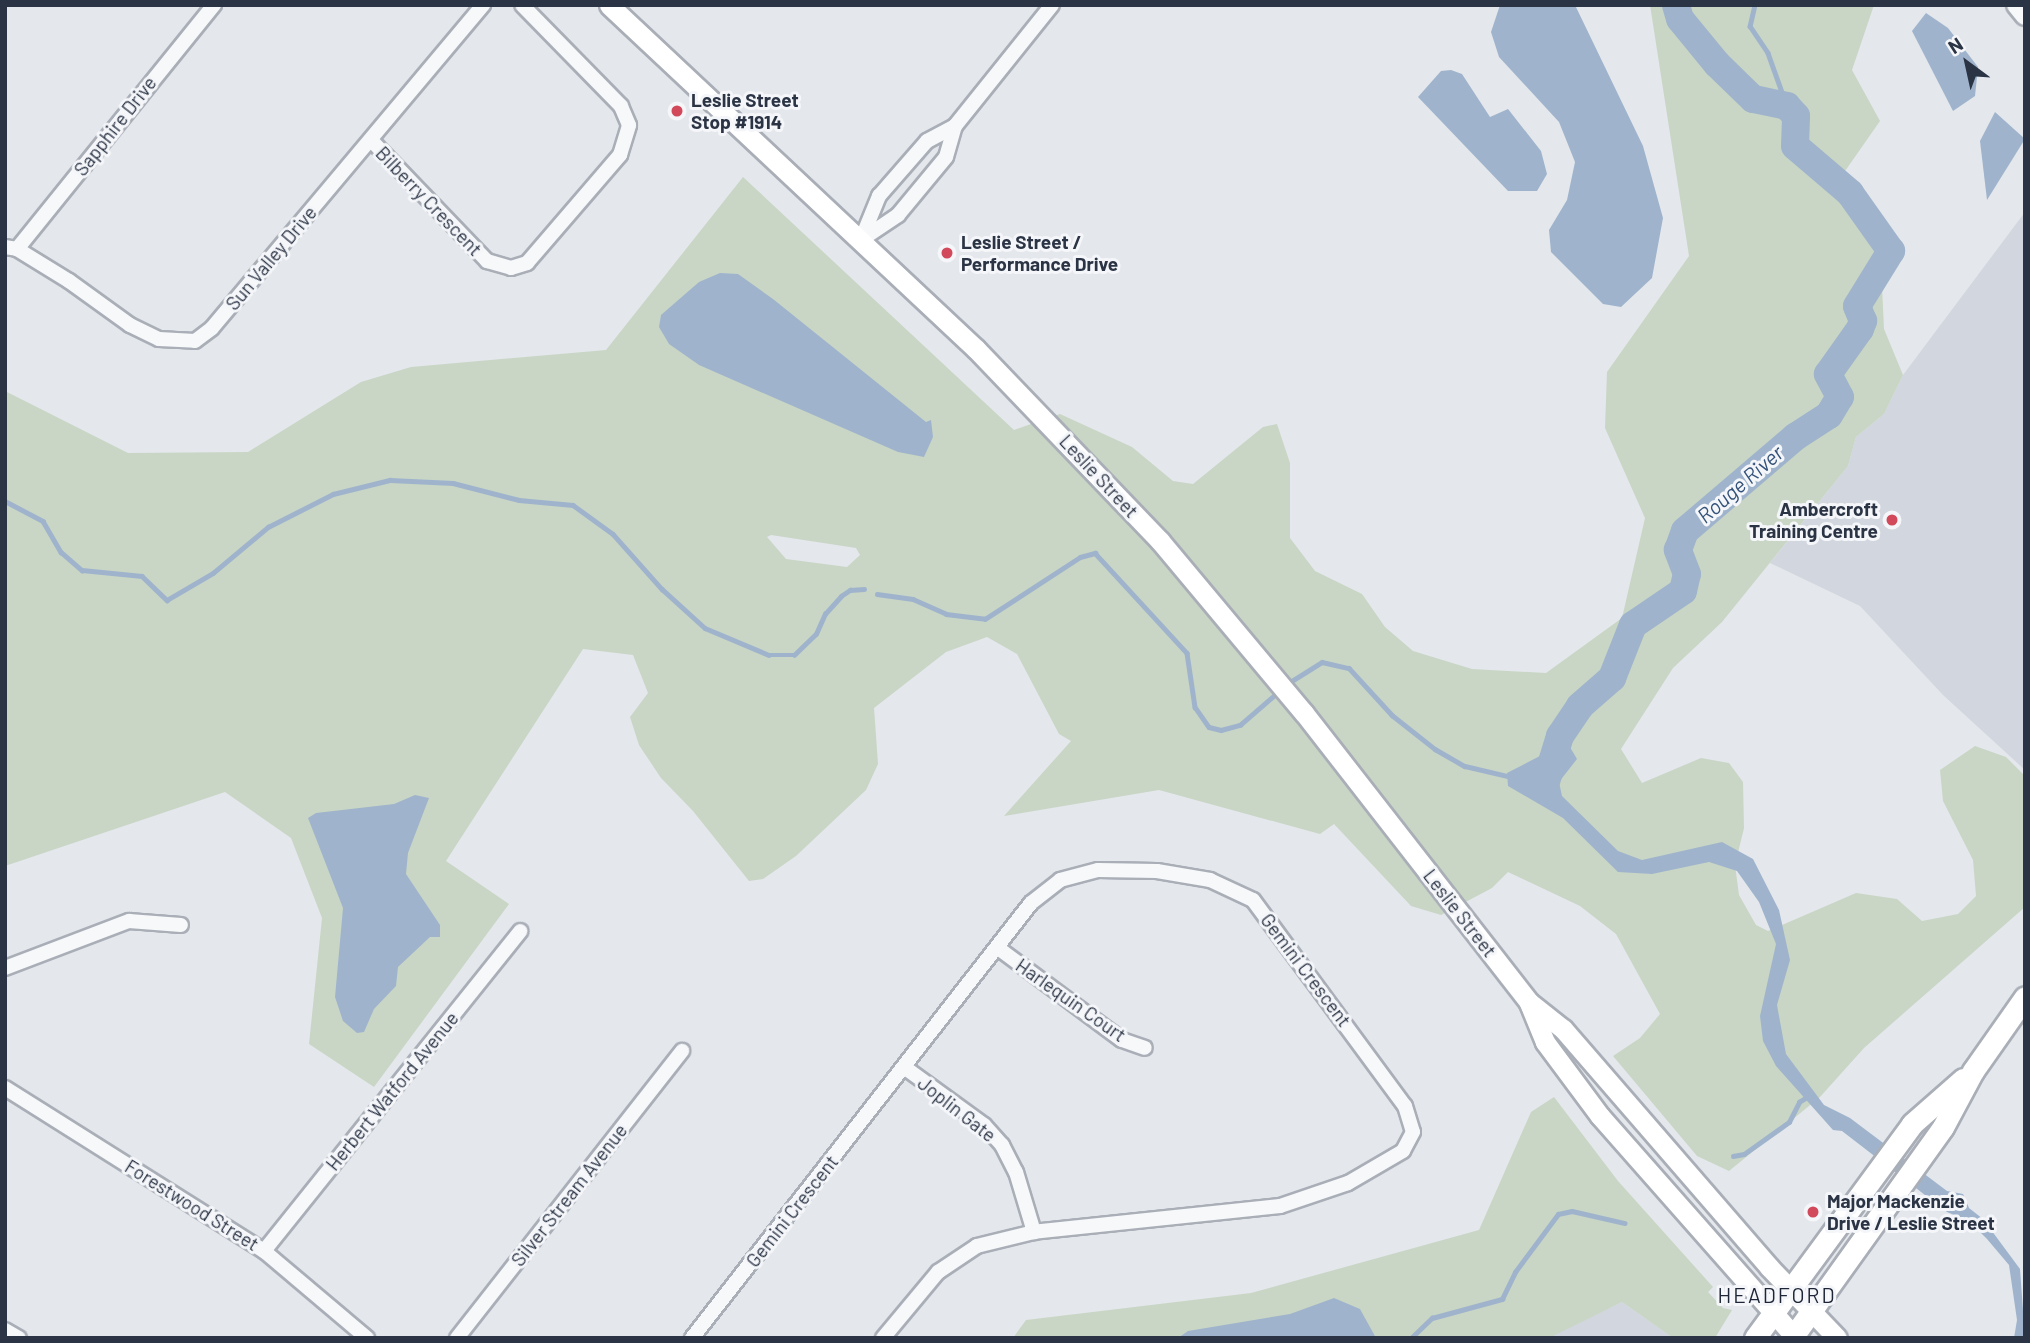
<!DOCTYPE html>
<style>
body{margin:0}
#map{position:relative;width:2030px;height:1343px;overflow:hidden;background:#e4e7ec;font-family:Barlow,sans-serif}
div>[style]{position:absolute}
[style*='--x']{left:calc(var(--x)*1px);top:calc(var(--y)*1px);width:calc(var(--w)*1px);rotate:calc(var(--a)*1deg)}
.built>*{inset:0;background:#d2d6de}
.green>*{inset:0;background:#c9d6c5}
.water>*{inset:0;background:#9fb4cc}
.stream>*{height:4.5px;margin:-2.25px;padding:0 2.25px;transform-origin:2.25px;border-radius:2.25px;background:#9fb4cc}
.river>*{height:28px;margin:-14px;padding:0 14px;transform-origin:14px;border-radius:14px;background:#9fb4cc}
.roads{filter:drop-shadow(2px 0 #a9aeb7) drop-shadow(-2px 0 #a9aeb7) drop-shadow(0 2px #a9aeb7) drop-shadow(0 -2px #a9aeb7)}
.minor>*{height:14px;margin:-7px;padding:0 7px;transform-origin:7px;border-radius:7px;background:#f7f8fa}
.tertiary>*{height:18px;margin:-9px;padding:0 9px;transform-origin:9px;border-radius:9px;background:#f7f8fa}
.secondary>*{height:19px;margin:-9.5px;padding:0 9.5px;transform-origin:9.5px;border-radius:9.5px;background:#fff}
.primary>*{height:21px;margin:-10.5px;padding:0 10.5px;transform-origin:10.5px;border-radius:10.5px;background:#fff}
.dots>*{width:19px;height:19px;translate:-50% -50%;box-sizing:border-box;border:4px solid #f4f6f9;border-radius:50%}
span{translate:-50% -50%;white-space:nowrap;text-align:center;line-height:1.15;-webkit-text-stroke:6px #f4f6f9;paint-order:stroke}
.poi-label{font-size:19px;color:#2b3445;font-weight:700}
.left{translate:0 -50%;text-align:left}
.right{translate:-100% -50%;text-align:right}
.street-label{font-size:19px;color:#2b3445}
.water-label{font-size:21px;color:#34527a;font-style:italic}
.neighbourhood-label{font-size:21px;color:#1d2536;letter-spacing:2px}
.frame{position:absolute;inset:0;border:7px solid #2b3445;pointer-events:none}
.north{position:absolute;left:1932px;top:28px;width:70px;height:70px;-webkit-text-stroke:5px #f4f6f9;paint-order:stroke;rotate:327deg;font-size:19px;font-weight:700;line-height:28px;text-align:center;color:#2b3445}
.north::after{content:'';display:block;margin:auto;width:24px;height:32px;background:#2b3445;clip-path:polygon(50% 0,100% 100%,50% 72%,0 100%)}
</style>
<div id="map">
<div class="built">
<i style="clip-path:polygon(2025px 212px,2025px 770px,1943px 695px,1860px 606px,1770px 563px,1848px 466px,1856px 437px,1884px 414px,1903px 375px)"></i>
<i style="clip-path:polygon(1622px 1302px,1673px 1338px,1549px 1338px,1549px 1336px)"></i>
</div>
<div class="green">
<i style="clip-path:polygon(evenodd,1650px 5px,1874px 5px,1852px 70px,1880px 121px,1836px 184px,1880px 244px,1884px 329px,1903px 375px,1884px 414px,1856px 437px,1848px 466px,1722px 622px,1673px 668px,1621px 749px,1642px 783px,1701px 758px,1729px 763px,1743px 782px,1744px 828px,1735px 865px,1739px 895px,1756px 925px,1768px 931px,1856px 893px,1897px 899px,1922px 921px,1958px 914px,1976px 896px,1973px 860px,1943px 801px,1940px 770px,1975px 746px,2006px 757px,2025px 776px,2025px 907px,1864px 1048px,1820px 1097px,1729px 1171px,1697px 1156px,1613px 1056px,1640px 1038px,1660px 1014px,1616px 934px,1580px 906px,1508px 872px,1492px 888px,1441px 915px,1411px 906px,1334px 824px,1320px 834px,1159px 790px,1004px 816px,1071px 741px,1059px 734px,1017px 654px,987px 637px,946px 652px,874px 708px,878px 764px,866px 790px,796px 856px,763px 879px,749px 881px,693px 811px,661px 778px,639px 745px,630px 717px,648px 693px,633px 655px,583px 649px,446px 861px,509px 904px,374px 1087px,309px 1044px,322px 918px,291px 838px,225px 792px,5px 866px,5px 391px,128px 453px,248px 452px,361px 382px,411px 367px,606px 350px,743px 177px,1014px 430px,1060px 414px,1132px 447px,1173px 481px,1193px 484px,1263px 427px,1277px 424px,1290px 463px,1290px 538px,1315px 571px,1362px 594px,1385px 627px,1413px 651px,1472px 669px,1546px 673px,1622px 618px,1645px 518px,1605px 428px,1607px 372px,1689px 256px,1650px 5px,771px 535px,856px 548px,860px 555px,847px 567px,786px 559px,767px 537px,771px 535px)"></i>
<i style="clip-path:polygon(1554px 1097px,1618px 1181px,1713px 1287px,1708px 1292px,1723px 1308px,1732px 1310px,1715px 1338px,1673px 1338px,1622px 1302px,1549px 1338px,1013px 1338px,1026px 1320px,1251px 1293px,1479px 1230px,1531px 1112px)"></i>
</div>
<div class="water">
<i style="clip-path:polygon(1500px 5px,1575px 5px,1643px 146px,1663px 218px,1652px 278px,1621px 307px,1603px 304px,1551px 252px,1549px 230px,1567px 200px,1575px 162px,1559px 122px,1499px 57px,1491px 32px)"></i>
<i style="clip-path:polygon(1926px 13px,1948px 28px,1978px 67px,1975px 96px,1953px 111px,1912px 31px)"></i>
<i style="clip-path:polygon(1451px 70px,1462px 74px,1490px 117px,1508px 109px,1541px 151px,1547px 174px,1537px 191px,1508px 191px,1418px 97px,1441px 71px)"></i>
<i style="clip-path:polygon(1995px 112px,2025px 139px,1987px 200px,1980px 141px)"></i>
<i style="clip-path:polygon(720px 273px,738px 274px,773px 299px,926px 422px,931px 420px,933px 437px,924px 457px,898px 452px,699px 365px,669px 344px,659px 327px,661px 315px,699px 282px)"></i>
<i style="clip-path:polygon(1567px 742px,1577px 759px,1559px 782px,1562px 796px,1618px 851px,1642px 860px,1722px 842px,1753px 859px,1779px 910px,1790px 960px,1777px 1005px,1786px 1054px,1824px 1105px,1850px 1118px,1947px 1191px,1963px 1194px,1969px 1208px,1983px 1219px,2020px 1269px,2025px 1338px,2014px 1338px,2017px 1320px,2009px 1265px,1987px 1239px,1969px 1221px,1947px 1212px,1842px 1131px,1833px 1130px,1776px 1066px,1763px 1041px,1760px 1016px,1776px 944px,1759px 902px,1737px 871px,1709px 862px,1652px 874px,1618px 872px,1563px 818px,1508px 786px,1507px 773px)"></i>
<i style="clip-path:polygon(415px 795px,429px 798px,408px 853px,406px 874px,440px 925px,440px 937px,430px 937px,398px 967px,396px 986px,374px 1009px,364px 1032px,357px 1033px,343px 1021px,335px 997px,343px 908px,308px 818px,316px 813px,394px 804px)"></i>
<i style="clip-path:polygon(1334px 1298px,1360px 1309px,1376px 1338px,1178px 1338px,1188px 1331px,1290px 1314px)"></i>
</div>
<div class="stream">
<i style="--x:1755;--y:5;--w:22;--a:103"></i>
<i style="--x:1750;--y:26;--w:32;--a:56"></i>
<i style="--x:1768;--y:53;--w:56;--a:70.3"></i>
<i style="--x:5;--y:501;--w:43;--a:27.8"></i>
<i style="--x:43;--y:521;--w:36;--a:60"></i>
<i style="--x:61;--y:552;--w:28;--a:41"></i>
<i style="--x:82;--y:570;--w:60;--a:5.7"></i>
<i style="--x:142;--y:576;--w:35;--a:44"></i>
<i style="--x:167;--y:600;--w:53;--a:-30.4"></i>
<i style="--x:213;--y:573;--w:72;--a:-39.9"></i>
<i style="--x:268;--y:527;--w:73;--a:-26.9"></i>
<i style="--x:333;--y:494;--w:59;--a:-13.8"></i>
<i style="--x:390;--y:480;--w:63;--a:2.7"></i>
<i style="--x:453;--y:483;--w:68;--a:14.4"></i>
<i style="--x:519;--y:500;--w:54;--a:5.3"></i>
<i style="--x:573;--y:505;--w:49;--a:35.9"></i>
<i style="--x:613;--y:534;--w:74;--a:48.3"></i>
<i style="--x:662;--y:589;--w:58;--a:42.2"></i>
<i style="--x:705;--y:628;--w:69;--a:22.9"></i>
<i style="--x:769;--y:655;--w:25;--a:0"></i>
<i style="--x:794;--y:655;--w:30;--a:-44"></i>
<i style="--x:816;--y:634;--w:22;--a:-66"></i>
<i style="--x:825;--y:614;--w:24;--a:-48"></i>
<i style="--x:841;--y:596;--w:11;--a:-34"></i>
<i style="--x:850;--y:590;--w:14;--a:-4"></i>
<i style="--x:877;--y:594;--w:36;--a:8"></i>
<i style="--x:913;--y:599;--w:36;--a:24"></i>
<i style="--x:946;--y:614;--w:39;--a:7"></i>
<i style="--x:985;--y:619;--w:113;--a:-33.1"></i>
<i style="--x:1080;--y:557;--w:16;--a:-15"></i>
<i style="--x:1095;--y:553;--w:136;--a:47.4"></i>
<i style="--x:1187;--y:653;--w:55;--a:81.6"></i>
<i style="--x:1195;--y:707;--w:24;--a:55"></i>
<i style="--x:1209;--y:727;--w:12;--a:14"></i>
<i style="--x:1221;--y:730;--w:20;--a:-15"></i>
<i style="--x:1240;--y:725;--w:50;--a:-41"></i>
<i style="--x:1287;--y:684;--w:41;--a:-32.2"></i>
<i style="--x:1322;--y:662;--w:28;--a:13"></i>
<i style="--x:1349;--y:668;--w:64;--a:47.5"></i>
<i style="--x:1392;--y:715;--w:55;--a:38.3"></i>
<i style="--x:1435;--y:749;--w:34;--a:30"></i>
<i style="--x:1465;--y:766;--w:48;--a:13.2"></i>
<i style="--x:1733;--y:1156;--w:11;--a:-10"></i>
<i style="--x:1744;--y:1154;--w:55;--a:-35.4"></i>
<i style="--x:1789;--y:1122;--w:22;--a:-63"></i>
<i style="--x:1799;--y:1102;--w:13;--a:-32"></i>
<i style="--x:1411;--y:1338;--w:29;--a:-44"></i>
<i style="--x:1432;--y:1318;--w:73;--a:-15.2"></i>
<i style="--x:1502;--y:1299;--w:30;--a:-64"></i>
<i style="--x:1515;--y:1272;--w:72;--a:-53.4"></i>
<i style="--x:1558;--y:1214;--w:14;--a:-12"></i>
<i style="--x:1572;--y:1211;--w:54;--a:12.8"></i>
</div>
<div class="river">
<i style="--x:1545;--y:785;--w:51;--a:-73"></i>
<i style="--x:1560;--y:736;--w:36;--a:-56"></i>
<i style="--x:1580;--y:706;--w:43;--a:-41.2"></i>
<i style="--x:1612;--y:678;--w:57;--a:-68.4"></i>
<i style="--x:1633;--y:625;--w:60;--a:-34.2"></i>
<i style="--x:1683;--y:591;--w:17;--a:-77"></i>
<i style="--x:1687;--y:574;--w:26;--a:-111"></i>
<i style="--x:1678;--y:550;--w:20;--a:-70"></i>
<i style="--x:1685;--y:531;--w:145;--a:-40.5"></i>
<i style="--x:1795;--y:437;--w:40;--a:-32.9"></i>
<i style="--x:1829;--y:415;--w:21;--a:-59"></i>
<i style="--x:1840;--y:397;--w:26;--a:-118"></i>
<i style="--x:1828;--y:374;--w:55;--a:-54.6"></i>
<i style="--x:1860;--y:329;--w:9;--a:-69"></i>
<i style="--x:1863;--y:321;--w:16;--a:-112"></i>
<i style="--x:1857;--y:306;--w:65;--a:-58.3"></i>
<i style="--x:1891;--y:251;--w:71;--a:-125.3"></i>
<i style="--x:1850;--y:193;--w:72;--a:-139.5"></i>
<i style="--x:1795;--y:146;--w:30;--a:-88"></i>
<i style="--x:1796;--y:116;--w:13;--a:-132"></i>
<i style="--x:1787;--y:106;--w:35;--a:-168"></i>
<i style="--x:1753;--y:99;--w:50;--a:-135.8"></i>
<i style="--x:1717;--y:64;--w:58;--a:-129.4"></i>
<i style="--x:1680;--y:19;--w:15;--a:-106"></i>
</div>
<div class="roads">
<div class="minor">
<i style="--x:371;--y:140;--w:168;--a:46.2"></i>
<i style="--x:487;--y:261;--w:25;--a:16"></i>
<i style="--x:511;--y:268;--w:17;--a:-17"></i>
<i style="--x:527;--y:263;--w:143;--a:-49.3"></i>
<i style="--x:620;--y:155;--w:31;--a:-73"></i>
<i style="--x:629;--y:125;--w:21;--a:-113"></i>
<i style="--x:621;--y:106;--w:141;--a:-134.4"></i>
<i style="--x:861;--y:240;--w:45;--a:-34"></i>
<i style="--x:898;--y:215;--w:75;--a:-50.4"></i>
<i style="--x:946;--y:157;--w:32;--a:-74"></i>
<i style="--x:955;--y:126;--w:155;--a:-51.3"></i>
<i style="--x:861;--y:240;--w:48;--a:-67.8"></i>
<i style="--x:879;--y:196;--w:73;--a:-48.9"></i>
<i style="--x:927;--y:141;--w:32;--a:-28"></i>
<i style="--x:5;--y:247;--w:12;--a:9"></i>
<i style="--x:17;--y:249;--w:61;--a:31.6"></i>
<i style="--x:69;--y:281;--w:75;--a:35.8"></i>
<i style="--x:130;--y:325;--w:32;--a:26"></i>
<i style="--x:159;--y:339;--w:36;--a:3"></i>
<i style="--x:195;--y:341;--w:21;--a:-37"></i>
<i style="--x:212;--y:328;--w:422;--a:-50"></i>
<i style="--x:17;--y:249;--w:314;--a:-51.1"></i>
<i style="--x:998;--y:948;--w:154;--a:36.6"></i>
<i style="--x:1122;--y:1040;--w:24;--a:19"></i>
<i style="--x:5;--y:968;--w:133;--a:-20.8"></i>
<i style="--x:129;--y:921;--w:52;--a:4.4"></i>
<i style="--x:904;--y:1067;--w:99;--a:35.9"></i>
<i style="--x:984;--y:1125;--w:27;--a:48"></i>
<i style="--x:1002;--y:1145;--w:30;--a:63"></i>
<i style="--x:1016;--y:1172;--w:63;--a:73.3"></i>
<i style="--x:5;--y:1088;--w:306;--a:32.2"></i>
<i style="--x:264;--y:1251;--w:135;--a:40.2"></i>
<i style="--x:264;--y:1251;--w:410;--a:-51.3"></i>
<i style="--x:5;--y:1330;--w:16;--a:30"></i>
<i style="--x:457;--y:1338;--w:365;--a:-51.9"></i>
<i style="--x:692;--y:1338;--w:551;--a:-52.07"></i>
<i style="--x:1031;--y:903;--w:37;--a:-38"></i>
<i style="--x:1060;--y:880;--w:39;--a:-15"></i>
<i style="--x:1098;--y:870;--w:59;--a:1"></i>
<i style="--x:1157;--y:871;--w:54;--a:9.6"></i>
<i style="--x:1210;--y:880;--w:47;--a:24.9"></i>
<i style="--x:1253;--y:900;--w:256;--a:53.6"></i>
<i style="--x:1405;--y:1106;--w:27;--a:73"></i>
<i style="--x:1413;--y:1132;--w:21;--a:118"></i>
<i style="--x:1403;--y:1151;--w:64;--a:149.8"></i>
<i style="--x:1348;--y:1183;--w:72;--a:161.3"></i>
<i style="--x:1280;--y:1206;--w:247;--a:174"></i>
<i style="--x:1034;--y:1232;--w:59;--a:166.2"></i>
<i style="--x:977;--y:1246;--w:47;--a:146.3"></i>
<i style="--x:938;--y:1272;--w:86;--a:129.8"></i>
</div>
<div class="tertiary">
<i style="--x:2016;--y:5;--w:14;--a:51"></i>
</div>
<div class="secondary">
<i style="--x:609;--y:5;--w:503;--a:43.15"></i>
<i style="--x:976;--y:349;--w:266;--a:46.2"></i>
<i style="--x:1160;--y:541;--w:224;--a:50.1"></i>
<i style="--x:1304;--y:713;--w:366;--a:52.1"></i>
<i style="--x:1529;--y:1002;--w:43;--a:38.5"></i>
<i style="--x:1563;--y:1029;--w:315;--a:49.1"></i>
<i style="--x:1769;--y:1267;--w:98;--a:46.2"></i>
<i style="--x:1529;--y:1003;--w:42;--a:67.7"></i>
<i style="--x:1545;--y:1042;--w:92;--a:53.4"></i>
<i style="--x:1600;--y:1116;--w:296;--a:48.6"></i>
</div>
<div class="primary">
<i style="--x:1755;--y:1338;--w:265;--a:-53.7"></i>
<i style="--x:1912;--y:1124;--w:68;--a:-41.4"></i>
<i style="--x:1792;--y:1338;--w:259;--a:-54.4"></i>
<i style="--x:1943;--y:1127;--w:64;--a:-61.8"></i>
<i style="--x:1973;--y:1071;--w:90;--a:-54.9"></i>
</div>
</div>
<div class="dots">
<i style="left:677px;top:111px;background:#d1495b"></i>
<i style="left:947px;top:253px;background:#d1495b"></i>
<i style="left:1892px;top:520px;background:#d1495b"></i>
<i style="left:1813px;top:1212px;background:#d1495b"></i>
</div>
<div class="poi-label">
<span class="left" style="left:691px;top:111px">Leslie Street<br>Stop #1914</span>
<span class="left" style="left:961px;top:253px">Leslie Street /<br>Performance Drive</span>
<span class="right" style="left:1878px;top:520px">Ambercroft<br>Training Centre</span>
<span class="left" style="left:1827px;top:1212px">Major Mackenzie<br>Drive / Leslie Street</span>
</div>
<div class="street-label">
<span style="left:115px;top:126px;rotate:-52deg">Sapphire Drive</span>
<span style="left:429px;top:201px;rotate:46deg">Bilberry Crescent</span>
<span style="left:271px;top:258px;rotate:-50deg">Sun Valley Drive</span>
<span style="left:1099px;top:476px;rotate:47deg">Leslie Street</span>
<span style="left:1460px;top:913px;rotate:52deg">Leslie Street</span>
<span style="left:1306px;top:970px;rotate:53deg">Gemini Crescent</span>
<span style="left:1071px;top:1000px;rotate:35deg">Harlequin Court</span>
<span style="left:392px;top:1091px;rotate:-51deg">Herbert Watford Avenue</span>
<span style="left:957px;top:1109px;rotate:38deg">Joplin Gate</span>
<span style="left:569px;top:1195px;rotate:-52deg">Silver Stream Avenue</span>
<span style="left:192px;top:1205px;rotate:32deg">Forestwood Street</span>
<span style="left:792px;top:1211px;rotate:-52deg">Gemini Crescent</span>
</div>
<div class="water-label">
<span style="left:1740px;top:484px;rotate:-41deg">Rouge River</span>
</div>
<div class="neighbourhood-label">
<span style="left:1777px;top:1295px">HEADFORD</span>
</div>
<div class="frame"></div>
<div class="north">N</div>
</div>
